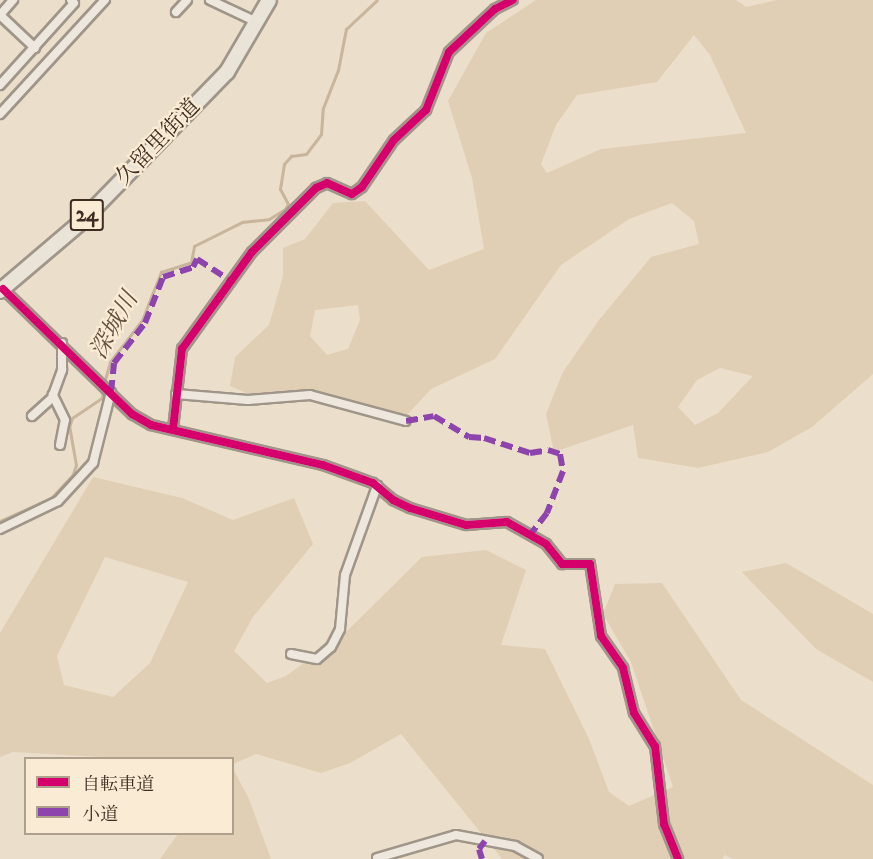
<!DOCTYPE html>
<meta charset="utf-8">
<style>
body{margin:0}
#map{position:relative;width:873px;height:859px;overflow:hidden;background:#ebdeca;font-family:"IM FELL DW Pica","Noto Serif JP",serif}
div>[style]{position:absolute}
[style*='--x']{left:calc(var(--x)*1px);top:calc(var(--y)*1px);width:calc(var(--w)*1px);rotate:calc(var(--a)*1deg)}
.green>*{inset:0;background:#e1cfb5}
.stream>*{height:3px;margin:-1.5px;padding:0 1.5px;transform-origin:1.5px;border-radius:1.5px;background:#c8b59c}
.roads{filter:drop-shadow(2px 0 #9f9589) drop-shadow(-2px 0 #9f9589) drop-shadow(0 2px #9f9589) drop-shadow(0 -2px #9f9589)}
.street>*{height:8px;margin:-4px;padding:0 4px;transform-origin:4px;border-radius:4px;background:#eee7dd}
.primary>*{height:14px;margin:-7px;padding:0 7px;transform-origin:7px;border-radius:7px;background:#eae3d8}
.quiet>*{height:6px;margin-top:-3px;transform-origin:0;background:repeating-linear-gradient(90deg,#8e44ad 0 12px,transparent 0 18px)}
.cycleway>*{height:8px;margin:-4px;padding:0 4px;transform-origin:4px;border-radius:4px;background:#d6006c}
span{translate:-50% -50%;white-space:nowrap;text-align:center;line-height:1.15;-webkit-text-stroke:4.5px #faecd4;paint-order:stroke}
.shield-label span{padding:2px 4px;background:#faecd4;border:2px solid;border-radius:4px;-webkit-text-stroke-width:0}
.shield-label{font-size:21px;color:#3e2c22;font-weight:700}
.street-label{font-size:22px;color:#3e2c22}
.water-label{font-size:24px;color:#635041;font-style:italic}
.legend{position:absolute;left:24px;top:757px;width:210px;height:78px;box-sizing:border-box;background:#faecd4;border:2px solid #af9f8d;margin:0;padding:8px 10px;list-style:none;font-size:18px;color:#3e2c22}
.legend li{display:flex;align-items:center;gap:12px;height:30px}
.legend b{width:30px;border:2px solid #af9f8d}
</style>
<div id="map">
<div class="green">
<i style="clip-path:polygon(evenodd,536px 0,736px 0,746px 7px,777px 0,873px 0,873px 374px,812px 427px,768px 452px,698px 468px,638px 458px,633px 425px,554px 452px,546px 414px,563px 372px,599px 320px,651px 257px,699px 244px,694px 221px,672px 203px,629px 219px,561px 265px,495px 359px,431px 389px,406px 416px,320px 392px,249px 394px,230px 386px,235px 357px,269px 325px,283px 276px,283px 248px,305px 239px,333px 203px,365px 201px,429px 270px,484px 249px,472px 178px,448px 101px,486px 33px,536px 0,694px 35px,710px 55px,746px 133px,601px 149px,547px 173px,541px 164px,556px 125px,577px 95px,657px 82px,694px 35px,536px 0,358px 305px,360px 320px,348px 349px,327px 355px,310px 336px,315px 310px,358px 305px,536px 0,720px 368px,753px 376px,718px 413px,695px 425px,678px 407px,697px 380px,720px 368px)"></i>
<i style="clip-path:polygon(evenodd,93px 477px,182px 498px,233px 520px,294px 498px,313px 544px,253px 617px,234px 651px,267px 683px,286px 676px,346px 632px,422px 557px,486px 550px,526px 570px,501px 645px,545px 649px,589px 739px,609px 792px,629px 806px,673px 787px,631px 662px,603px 614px,615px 584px,662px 583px,741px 700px,873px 785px,873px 859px,733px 859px,725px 855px,722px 859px,502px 859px,401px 734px,350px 763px,321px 773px,256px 754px,233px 764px,232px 758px,119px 758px,13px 752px,0 757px,0 633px,93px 477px,105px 557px,188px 582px,150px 663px,113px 697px,64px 685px,57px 656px,105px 557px)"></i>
<i style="clip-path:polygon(786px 563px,873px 614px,873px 682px,816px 649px,742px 572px)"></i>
<i style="clip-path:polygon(233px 769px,249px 799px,271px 859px,160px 859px,178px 834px,232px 834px)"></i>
</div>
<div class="stream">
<i style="--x:104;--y:383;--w:22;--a:-74"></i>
<i style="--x:110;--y:362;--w:53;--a:-52.7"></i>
<i style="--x:142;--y:320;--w:52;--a:-68.4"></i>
<i style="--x:161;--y:272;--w:32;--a:-18"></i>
<i style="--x:191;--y:262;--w:16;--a:-79"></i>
<i style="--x:194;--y:246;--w:54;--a:-26.6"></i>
<i style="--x:242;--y:222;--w:27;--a:-6"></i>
<i style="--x:269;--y:219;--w:19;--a:-32"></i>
<i style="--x:285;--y:209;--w:6;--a:-59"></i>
<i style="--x:288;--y:204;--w:17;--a:-118"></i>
<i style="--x:280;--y:189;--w:25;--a:-81"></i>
<i style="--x:284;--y:164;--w:11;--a:-49"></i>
<i style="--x:291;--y:156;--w:15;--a:-8"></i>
<i style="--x:306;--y:154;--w:25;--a:-53"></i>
<i style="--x:321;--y:134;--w:26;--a:-86"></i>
<i style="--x:323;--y:108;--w:41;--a:-68.5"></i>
<i style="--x:338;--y:70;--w:42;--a:-79"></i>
<i style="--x:346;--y:29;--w:42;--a:-43.1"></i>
<i style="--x:0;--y:521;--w:56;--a:-24.3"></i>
<i style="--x:51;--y:498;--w:33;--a:-47"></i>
<i style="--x:73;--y:474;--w:9;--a:-72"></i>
<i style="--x:76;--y:465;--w:39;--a:-100"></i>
<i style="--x:69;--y:427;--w:9;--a:-72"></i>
<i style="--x:72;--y:418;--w:36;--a:-34"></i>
<i style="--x:102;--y:398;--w:8;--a:-83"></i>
</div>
<div class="roads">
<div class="street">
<i style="--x:210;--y:0;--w:52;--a:25.1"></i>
<i style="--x:176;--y:12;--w:16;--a:-47"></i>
<i style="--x:0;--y:15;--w:48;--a:43.3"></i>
<i style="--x:0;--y:15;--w:20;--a:-49"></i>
<i style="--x:0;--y:85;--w:110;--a:-47.9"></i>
<i style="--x:74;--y:3;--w:4;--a:-135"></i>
<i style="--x:0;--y:114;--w:155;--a:-47.4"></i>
<i style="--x:3;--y:289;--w:180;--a:44.1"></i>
<i style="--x:132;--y:414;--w:22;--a:30"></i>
<i style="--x:151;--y:425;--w:177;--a:13.1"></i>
<i style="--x:323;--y:465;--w:53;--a:19.8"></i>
<i style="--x:373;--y:483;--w:26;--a:40"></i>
<i style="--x:393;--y:500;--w:19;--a:25"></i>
<i style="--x:410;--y:508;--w:59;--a:16.9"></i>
<i style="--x:466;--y:525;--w:41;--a:-4.2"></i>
<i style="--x:507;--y:522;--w:45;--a:29.4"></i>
<i style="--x:546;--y:544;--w:26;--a:51"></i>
<i style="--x:562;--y:564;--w:28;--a:0"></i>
<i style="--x:590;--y:564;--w:73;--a:81.3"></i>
<i style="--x:601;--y:636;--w:39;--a:55"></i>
<i style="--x:623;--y:668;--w:46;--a:76.3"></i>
<i style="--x:634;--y:713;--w:39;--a:58"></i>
<i style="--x:655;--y:746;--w:79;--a:83.4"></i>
<i style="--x:664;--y:824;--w:38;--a:68"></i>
<i style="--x:176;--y:394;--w:72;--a:4.8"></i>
<i style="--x:248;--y:400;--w:62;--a:-4.6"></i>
<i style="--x:310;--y:395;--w:99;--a:15.2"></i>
<i style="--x:32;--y:416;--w:28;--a:-42"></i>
<i style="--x:173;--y:429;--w:81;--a:-83.6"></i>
<i style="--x:182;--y:349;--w:120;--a:-54.2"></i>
<i style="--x:252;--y:252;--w:91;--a:-45"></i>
<i style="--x:316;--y:188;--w:12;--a:-24"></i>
<i style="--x:327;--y:183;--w:27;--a:24"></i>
<i style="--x:352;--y:194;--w:12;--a:-35"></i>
<i style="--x:362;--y:187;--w:57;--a:-55.8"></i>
<i style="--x:394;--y:140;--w:44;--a:-43.2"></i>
<i style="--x:426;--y:110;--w:62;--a:-68.4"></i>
<i style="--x:449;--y:52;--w:63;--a:-43.1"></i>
<i style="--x:495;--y:9;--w:20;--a:-27"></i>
<i style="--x:60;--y:445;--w:25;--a:-79"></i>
<i style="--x:65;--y:420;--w:28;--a:-116"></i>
<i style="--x:53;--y:395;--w:27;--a:-70"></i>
<i style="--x:62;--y:370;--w:27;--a:-90"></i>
<i style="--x:0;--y:529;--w:64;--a:-25.8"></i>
<i style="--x:58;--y:501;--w:52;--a:-47.4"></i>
<i style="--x:93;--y:463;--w:73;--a:-75.8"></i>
<i style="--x:291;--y:654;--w:26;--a:11"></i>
<i style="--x:317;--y:659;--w:18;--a:-41"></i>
<i style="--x:331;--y:647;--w:20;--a:-63"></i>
<i style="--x:340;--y:629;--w:54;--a:-84.7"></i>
<i style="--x:345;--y:575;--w:95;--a:-70.2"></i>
<i style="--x:377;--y:858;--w:82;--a:-16.2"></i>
<i style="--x:456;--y:835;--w:60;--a:10.6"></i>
<i style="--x:515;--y:846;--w:26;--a:29"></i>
</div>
<div class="primary">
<i style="--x:0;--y:291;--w:106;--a:-40.4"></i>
<i style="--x:81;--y:222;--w:209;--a:-45.8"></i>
<i style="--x:227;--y:72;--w:83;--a:-59.7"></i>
</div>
</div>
<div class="quiet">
<i style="--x:111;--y:392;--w:29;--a:-84"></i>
<i style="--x:114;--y:363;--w:51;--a:-52.2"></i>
<i style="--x:145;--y:323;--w:49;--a:-68.6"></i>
<i style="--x:163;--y:277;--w:32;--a:-18"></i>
<i style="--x:193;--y:267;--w:9;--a:-63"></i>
<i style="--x:197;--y:259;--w:40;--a:32.9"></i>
<i style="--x:406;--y:421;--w:28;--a:-10"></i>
<i style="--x:434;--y:416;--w:41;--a:31"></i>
<i style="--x:469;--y:437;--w:15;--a:4"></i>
<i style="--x:484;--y:438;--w:48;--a:18.1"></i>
<i style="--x:530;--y:453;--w:18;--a:-9"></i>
<i style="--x:548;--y:450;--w:13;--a:18"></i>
<i style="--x:560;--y:454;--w:17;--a:80"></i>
<i style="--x:563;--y:471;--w:45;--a:110.9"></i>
<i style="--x:547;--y:513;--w:28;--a:128"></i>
<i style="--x:482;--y:859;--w:10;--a:-107"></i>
<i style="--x:479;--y:849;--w:10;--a:-53"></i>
</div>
<div class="cycleway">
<i style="--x:3;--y:289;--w:180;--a:44.1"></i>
<i style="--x:132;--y:414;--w:22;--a:30"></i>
<i style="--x:151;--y:425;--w:177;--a:13.1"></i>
<i style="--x:323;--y:465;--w:53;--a:19.8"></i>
<i style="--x:373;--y:483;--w:26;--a:40"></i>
<i style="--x:393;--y:500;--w:19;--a:25"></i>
<i style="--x:410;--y:508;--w:59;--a:16.9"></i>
<i style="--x:466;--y:525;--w:41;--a:-4.2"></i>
<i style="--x:507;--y:522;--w:45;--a:29.4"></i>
<i style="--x:546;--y:544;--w:26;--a:51"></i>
<i style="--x:562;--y:564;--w:28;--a:0"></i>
<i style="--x:590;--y:564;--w:73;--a:81.3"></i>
<i style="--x:601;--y:636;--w:39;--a:55"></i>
<i style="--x:623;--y:668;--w:46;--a:76.3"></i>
<i style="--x:634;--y:713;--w:39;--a:58"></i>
<i style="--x:655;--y:746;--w:79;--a:83.4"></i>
<i style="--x:664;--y:824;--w:38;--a:68"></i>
<i style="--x:173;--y:429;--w:81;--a:-83.6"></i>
<i style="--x:182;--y:349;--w:120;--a:-54.2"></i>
<i style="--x:252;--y:252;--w:91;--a:-45"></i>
<i style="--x:316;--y:188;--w:12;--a:-24"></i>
<i style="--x:327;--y:183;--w:27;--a:24"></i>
<i style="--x:352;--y:194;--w:12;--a:-35"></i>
<i style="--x:362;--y:187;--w:57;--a:-55.8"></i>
<i style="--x:394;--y:140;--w:44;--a:-43.2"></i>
<i style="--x:426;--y:110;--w:62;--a:-68.4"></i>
<i style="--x:449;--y:52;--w:63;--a:-43.1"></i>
<i style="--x:495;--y:9;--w:20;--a:-27"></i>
</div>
<div class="shield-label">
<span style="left:87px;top:215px">24</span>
</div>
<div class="street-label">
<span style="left:158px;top:142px;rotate:-46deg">久留里街道</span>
</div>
<div class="water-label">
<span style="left:115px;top:326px;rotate:-61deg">深城川</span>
</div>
<ul class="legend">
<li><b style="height:8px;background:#d6006c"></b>自転車道</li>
<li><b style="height:8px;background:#8e44ad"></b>小道</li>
</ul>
</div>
